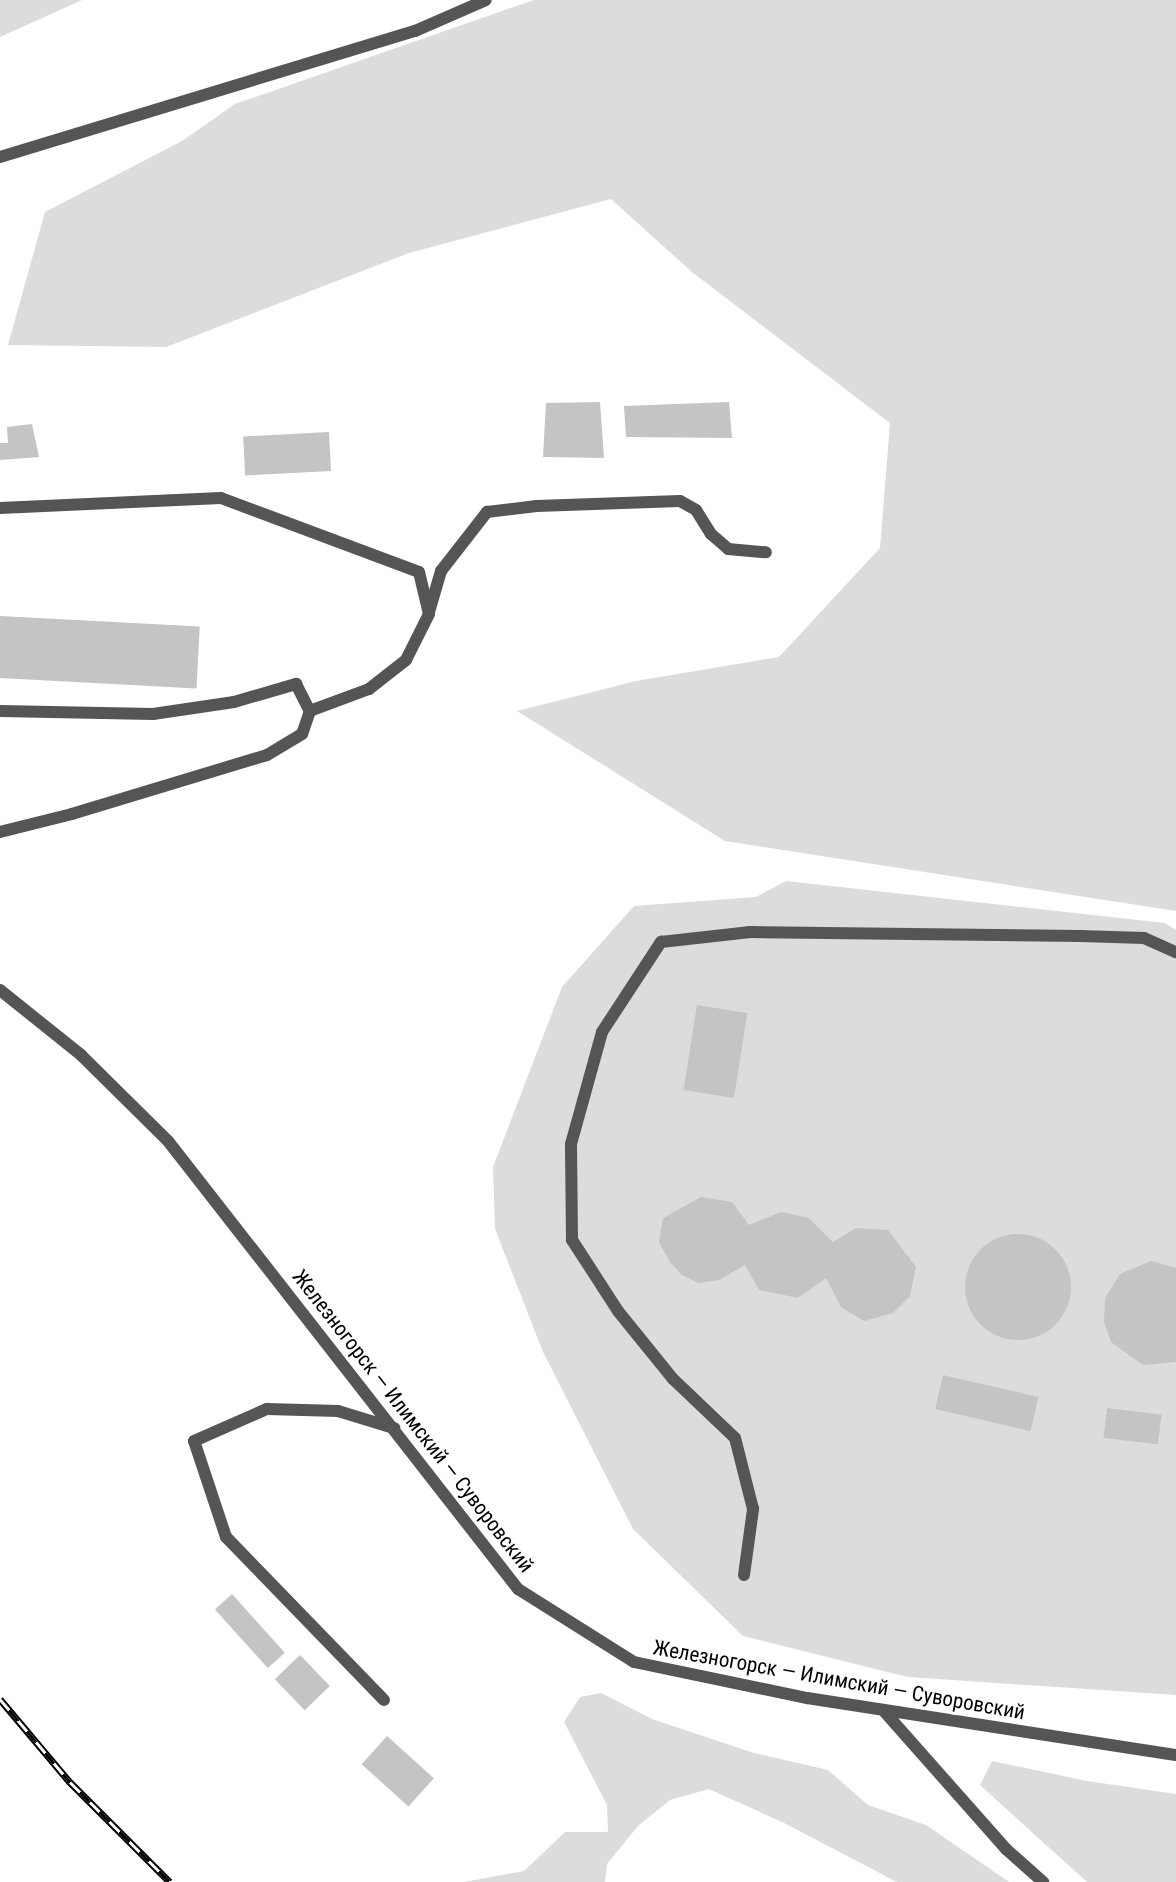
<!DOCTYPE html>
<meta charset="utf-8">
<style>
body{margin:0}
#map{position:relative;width:1176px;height:1882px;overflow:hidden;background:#fff;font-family:"Roboto Condensed",sans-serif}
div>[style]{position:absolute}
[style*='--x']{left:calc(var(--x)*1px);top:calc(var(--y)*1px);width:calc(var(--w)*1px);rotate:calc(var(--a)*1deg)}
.green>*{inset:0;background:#dcdcdc}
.building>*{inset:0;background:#c4c4c4;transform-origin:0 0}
.round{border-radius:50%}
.service>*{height:12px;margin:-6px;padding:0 6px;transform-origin:6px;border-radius:6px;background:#555}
.minor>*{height:12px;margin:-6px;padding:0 6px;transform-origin:6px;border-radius:6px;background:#555}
.tertiary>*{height:12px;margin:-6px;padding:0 6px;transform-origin:6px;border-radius:6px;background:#555}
.rail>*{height:7px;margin-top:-3.5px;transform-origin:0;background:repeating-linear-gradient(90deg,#fff 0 14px,#000 0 28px);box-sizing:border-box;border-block:2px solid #000}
span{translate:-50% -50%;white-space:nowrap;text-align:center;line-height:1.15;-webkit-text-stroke:6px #fff;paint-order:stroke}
.street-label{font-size:21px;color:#000}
</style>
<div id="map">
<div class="green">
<i style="clip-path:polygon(0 0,82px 0,0 37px)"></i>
<i style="clip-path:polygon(534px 0,1176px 0,1176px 911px,725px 841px,517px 711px,636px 681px,779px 657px,880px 548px,890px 423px,692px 272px,611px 199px,409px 253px,166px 347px,8px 345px,45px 212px,182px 141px,235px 104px)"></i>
<i style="clip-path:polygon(786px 881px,1165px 923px,1176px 930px,1176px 1695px,908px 1677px,743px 1636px,633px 1529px,543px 1352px,495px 1229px,493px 1167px,562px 987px,634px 906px,756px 897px)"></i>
<i style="clip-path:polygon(601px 1693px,652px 1719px,754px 1753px,828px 1770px,868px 1805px,926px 1825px,1009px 1882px,897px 1882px,782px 1822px,709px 1789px,670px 1800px,638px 1826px,607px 1864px,605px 1882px,464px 1882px,524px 1871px,565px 1832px,608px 1832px,607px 1805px,564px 1722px,580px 1697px)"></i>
<i style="clip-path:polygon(992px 1761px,1087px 1781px,1176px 1794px,1176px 1882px,1087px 1882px,980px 1785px)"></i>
</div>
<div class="building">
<i style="clip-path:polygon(600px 402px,604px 458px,543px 457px,546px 403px)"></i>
<i style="clip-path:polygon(729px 402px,732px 438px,626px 437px,624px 406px)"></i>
<i style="clip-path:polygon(32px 424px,39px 457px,0 460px,0 443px,8px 443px,7px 427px)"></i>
<i style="left:329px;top:432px;width:39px;height:86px;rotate:87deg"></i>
<i style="left:0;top:616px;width:200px;height:62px;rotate:3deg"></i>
<i style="left:697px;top:1005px;width:51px;height:86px;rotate:9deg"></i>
<i style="clip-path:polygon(701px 1197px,732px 1202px,749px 1225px,781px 1212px,809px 1218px,833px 1242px,856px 1228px,888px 1230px,916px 1267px,910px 1296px,893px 1313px,864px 1321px,841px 1307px,826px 1278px,798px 1298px,759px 1290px,745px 1265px,719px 1280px,699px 1283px,682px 1275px,670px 1262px,659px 1242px,663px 1218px)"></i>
<i class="round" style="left:965px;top:1234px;width:106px;height:106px"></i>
<i style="clip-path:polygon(1151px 1261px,1176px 1268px,1176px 1362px,1143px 1365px,1111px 1342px,1104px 1322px,1105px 1298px,1120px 1274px)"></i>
<i style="left:943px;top:1375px;width:98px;height:35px;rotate:13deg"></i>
<i style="left:1107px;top:1408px;width:55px;height:30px;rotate:7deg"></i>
<i style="left:232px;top:1594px;width:79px;height:23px;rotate:48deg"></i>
<i style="left:300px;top:1655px;width:43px;height:35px;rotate:46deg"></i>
<i style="left:387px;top:1736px;width:63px;height:38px;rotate:42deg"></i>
</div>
<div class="service">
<i style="--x:0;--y:508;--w:221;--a:-2.6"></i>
<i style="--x:221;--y:498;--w:211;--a:20.5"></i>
<i style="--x:419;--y:572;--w:43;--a:76.6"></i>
<i style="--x:429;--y:614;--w:51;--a:116.6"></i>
<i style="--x:406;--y:660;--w:47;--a:141.9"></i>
<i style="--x:369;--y:689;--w:63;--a:159.6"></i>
<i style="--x:429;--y:612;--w:43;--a:-73.7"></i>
<i style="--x:441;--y:571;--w:75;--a:-52.1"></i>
<i style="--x:487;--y:512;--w:50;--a:-6.8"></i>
<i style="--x:537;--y:506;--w:143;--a:-2"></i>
<i style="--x:680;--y:501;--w:18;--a:29"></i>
<i style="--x:696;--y:510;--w:28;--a:58"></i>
<i style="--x:711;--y:534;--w:23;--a:41"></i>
<i style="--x:728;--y:549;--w:38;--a:5"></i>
<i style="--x:0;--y:711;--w:153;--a:1.1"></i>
<i style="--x:153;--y:714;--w:82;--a:-8.4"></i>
<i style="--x:234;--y:702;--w:65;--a:-16.2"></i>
<i style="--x:296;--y:684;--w:30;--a:63"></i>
<i style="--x:310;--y:711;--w:24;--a:109"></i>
<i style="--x:302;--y:734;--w:41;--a:149"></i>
<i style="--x:267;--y:755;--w:204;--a:163.2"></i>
<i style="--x:72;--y:814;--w:74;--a:166"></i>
<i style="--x:744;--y:1575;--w:67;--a:-82.2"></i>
<i style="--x:753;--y:1509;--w:73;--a:-104.2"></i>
<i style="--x:735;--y:1438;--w:86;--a:-136.4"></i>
<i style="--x:673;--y:1379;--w:87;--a:-129"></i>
<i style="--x:618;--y:1311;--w:85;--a:-122.9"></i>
<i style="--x:572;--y:1240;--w:96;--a:-90.6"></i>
<i style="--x:571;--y:1144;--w:116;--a:-74.5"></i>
<i style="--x:602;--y:1032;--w:108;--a:-56.8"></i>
<i style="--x:661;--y:942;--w:90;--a:-6.4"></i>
<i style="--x:750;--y:932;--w:330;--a:0.7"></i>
<i style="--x:1080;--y:936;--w:64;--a:1.8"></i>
<i style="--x:1144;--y:938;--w:35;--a:24"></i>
<i style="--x:384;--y:1700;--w:227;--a:-134.1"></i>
<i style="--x:226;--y:1537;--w:101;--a:-108.4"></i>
<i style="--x:194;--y:1441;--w:80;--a:-23.7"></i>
<i style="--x:267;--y:1409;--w:71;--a:1.6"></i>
<i style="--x:338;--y:1411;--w:59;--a:16.9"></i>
<i style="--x:883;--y:1710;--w:186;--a:48.5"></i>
<i style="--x:1006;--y:1849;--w:50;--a:41.7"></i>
</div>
<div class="minor">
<i style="--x:0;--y:157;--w:434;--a:-16.9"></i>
<i style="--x:415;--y:31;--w:77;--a:-23.6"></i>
</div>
<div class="tertiary">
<i style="--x:0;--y:990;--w:104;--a:38.7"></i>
<i style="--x:81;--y:1055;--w:122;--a:44.7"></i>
<i style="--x:168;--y:1141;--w:569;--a:52"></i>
<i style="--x:518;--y:1589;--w:137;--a:32.2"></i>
<i style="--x:634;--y:1662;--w:177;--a:11.8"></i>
<i style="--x:807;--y:1698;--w:373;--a:8.8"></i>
</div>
<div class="rail">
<i style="--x:0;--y:1699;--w:109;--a:49.9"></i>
<i style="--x:70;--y:1782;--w:141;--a:45"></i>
</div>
<div class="street-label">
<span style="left:413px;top:1421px;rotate:52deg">Железногорск — Илимский — Суворовский</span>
<span style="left:839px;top:1680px;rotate:10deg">Железногорск — Илимский — Суворовский</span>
</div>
</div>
